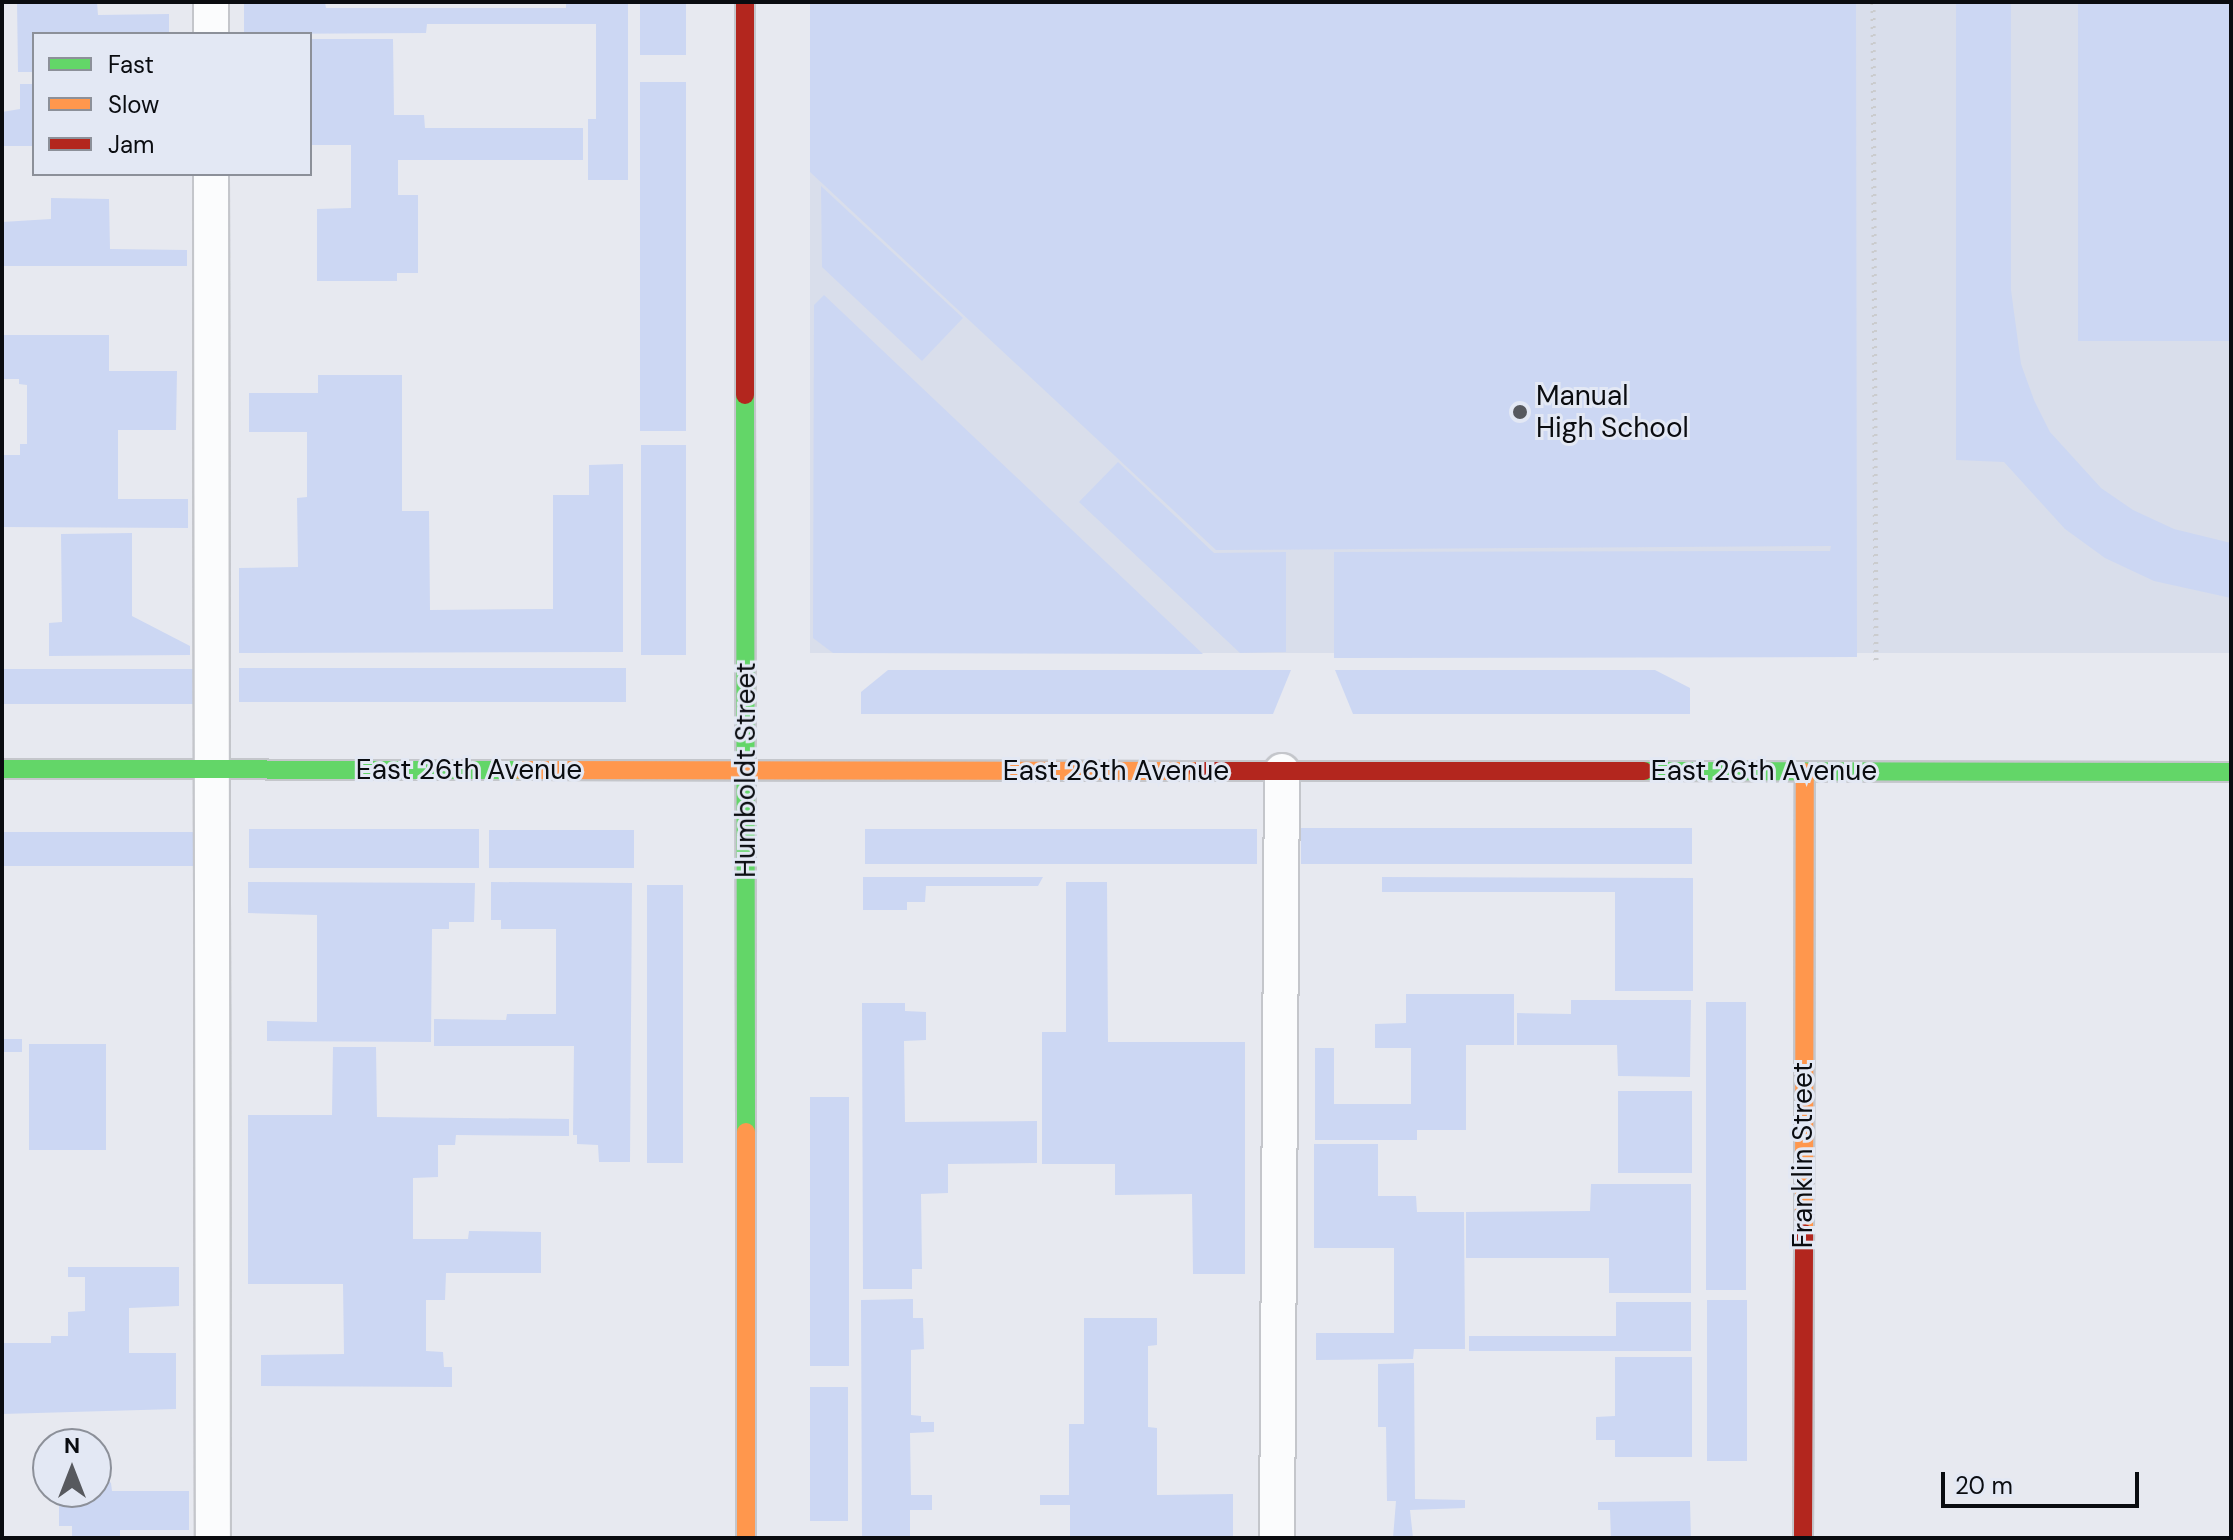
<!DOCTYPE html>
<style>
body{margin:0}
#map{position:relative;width:2233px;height:1540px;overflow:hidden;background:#e7e9f0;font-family:"DM Sans",sans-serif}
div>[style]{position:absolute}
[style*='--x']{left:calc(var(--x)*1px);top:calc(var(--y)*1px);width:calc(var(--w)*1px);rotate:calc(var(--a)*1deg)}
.built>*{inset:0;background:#d9deeb;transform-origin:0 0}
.green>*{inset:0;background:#ccd7f3;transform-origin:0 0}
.path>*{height:5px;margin-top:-2.5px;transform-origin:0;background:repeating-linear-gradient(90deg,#cbccce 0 2px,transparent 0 8px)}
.roads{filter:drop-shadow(2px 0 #c4c6cb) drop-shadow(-2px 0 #c4c6cb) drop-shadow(0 2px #c4c6cb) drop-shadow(0 -2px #c4c6cb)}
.lane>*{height:34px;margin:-17px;padding:0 17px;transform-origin:17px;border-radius:17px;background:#fbfcfd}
.fast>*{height:18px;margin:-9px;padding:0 9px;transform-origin:9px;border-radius:9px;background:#63d668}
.slow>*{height:18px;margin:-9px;padding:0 9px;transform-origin:9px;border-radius:9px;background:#ff974d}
.jam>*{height:18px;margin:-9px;padding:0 9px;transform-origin:9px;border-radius:9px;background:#b3261e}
.dots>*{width:22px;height:22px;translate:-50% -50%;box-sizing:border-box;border:4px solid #e3e8f4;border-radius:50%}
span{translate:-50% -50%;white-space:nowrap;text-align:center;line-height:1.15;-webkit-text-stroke:6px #e3e8f4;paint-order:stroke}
.poi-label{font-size:28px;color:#0a0c10}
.left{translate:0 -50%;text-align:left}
.street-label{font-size:28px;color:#0a0c10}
.frame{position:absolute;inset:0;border:4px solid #0a0c10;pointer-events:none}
.legend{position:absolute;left:32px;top:32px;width:280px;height:144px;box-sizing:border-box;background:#e3e8f4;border:2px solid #8c9099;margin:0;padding:10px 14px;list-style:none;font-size:24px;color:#0a0c10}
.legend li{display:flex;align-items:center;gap:16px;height:40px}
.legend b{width:40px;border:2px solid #8c9099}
.north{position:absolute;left:32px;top:1428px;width:80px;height:80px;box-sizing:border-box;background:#e3e8f4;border:2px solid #8c9099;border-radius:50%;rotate:0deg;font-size:22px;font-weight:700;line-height:32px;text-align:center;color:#0a0c10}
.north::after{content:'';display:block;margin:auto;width:28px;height:36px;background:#57595e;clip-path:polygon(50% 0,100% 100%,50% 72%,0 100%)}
.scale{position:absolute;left:1941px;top:1472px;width:198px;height:36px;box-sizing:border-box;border:4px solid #0a0c10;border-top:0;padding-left:10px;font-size:24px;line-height:28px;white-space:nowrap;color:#0a0c10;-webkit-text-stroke:6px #e3e8f4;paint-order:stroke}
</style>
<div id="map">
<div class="built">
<i style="left:810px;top:2px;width:1421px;height:651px"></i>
</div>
<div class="green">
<i style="clip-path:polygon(17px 2px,97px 2px,98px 15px,169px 14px,169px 34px,34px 34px,34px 72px,18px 72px)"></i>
<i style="clip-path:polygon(244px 2px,325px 2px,326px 8px,566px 8px,566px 2px,628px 2px,628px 180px,588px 180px,588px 119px,596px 119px,596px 24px,427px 24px,426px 33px,244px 34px)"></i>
<i style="left:640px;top:2px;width:46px;height:53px"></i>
<i style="clip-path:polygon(810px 2px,1856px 2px,1857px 657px,1334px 658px,1334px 552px,1830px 551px,1831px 546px,1216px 550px,810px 172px)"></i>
<i style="clip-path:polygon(1956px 2px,2011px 2px,2011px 290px,2021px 364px,2034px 400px,2050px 432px,2101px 488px,2133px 510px,2174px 529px,2231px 543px,2231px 598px,2154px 581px,2105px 558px,2065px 529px,2004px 462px,1956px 460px)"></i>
<i style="left:2078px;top:2px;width:153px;height:339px"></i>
<i style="clip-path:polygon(310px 39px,393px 39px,394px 115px,424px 115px,425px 128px,583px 128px,583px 160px,398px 160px,398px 195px,418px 195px,418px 273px,397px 273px,397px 281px,317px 281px,317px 209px,351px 208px,351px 145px,310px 145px)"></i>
<i style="left:640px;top:82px;width:46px;height:349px"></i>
<i style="clip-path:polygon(20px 84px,34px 84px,34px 146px,2px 146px,2px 112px,20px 109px)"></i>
<i style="clip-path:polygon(821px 186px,963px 318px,922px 361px,822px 267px)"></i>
<i style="clip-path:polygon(51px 198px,109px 199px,110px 249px,187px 250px,187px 266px,2px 266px,2px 222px,51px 219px)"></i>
<i style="clip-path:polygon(824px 295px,1203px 654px,833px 653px,813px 638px,814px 305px)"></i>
<i style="clip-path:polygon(2px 335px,109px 335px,109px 371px,177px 371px,176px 430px,118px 430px,118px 499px,188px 499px,188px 528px,2px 527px,2px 455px,20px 455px,20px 444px,27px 444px,27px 385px,19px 384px,19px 379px,2px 379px)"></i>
<i style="clip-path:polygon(318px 375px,402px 375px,402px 511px,429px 511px,430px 610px,553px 609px,553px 495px,589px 495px,589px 465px,623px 464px,623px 652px,239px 653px,239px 568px,298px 567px,297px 498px,307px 497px,307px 432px,249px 432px,249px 393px,318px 393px)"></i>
<i style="left:641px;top:445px;width:45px;height:210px"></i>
<i style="clip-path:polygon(1118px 462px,1214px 553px,1286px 552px,1286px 652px,1240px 653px,1079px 502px)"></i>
<i style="clip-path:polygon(132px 533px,132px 616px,190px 646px,190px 655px,49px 656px,49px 623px,62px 622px,61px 534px)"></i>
<i style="left:239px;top:668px;width:387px;height:34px"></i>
<i style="left:2px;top:669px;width:192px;height:35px"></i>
<i style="clip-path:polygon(888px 670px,1291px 670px,1273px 714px,861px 714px,861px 692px)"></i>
<i style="clip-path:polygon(1335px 670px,1655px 670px,1690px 688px,1690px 714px,1353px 714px)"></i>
<i style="left:1301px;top:828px;width:391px;height:36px"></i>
<i style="left:249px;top:829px;width:230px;height:39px"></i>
<i style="left:865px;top:829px;width:392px;height:35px"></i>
<i style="left:489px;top:830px;width:145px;height:38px"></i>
<i style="left:2px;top:832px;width:201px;height:34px"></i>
<i style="clip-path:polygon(863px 877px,1043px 877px,1038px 886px,926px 886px,925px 902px,907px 902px,907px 910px,863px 910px)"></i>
<i style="clip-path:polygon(1382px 877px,1693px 878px,1693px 991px,1615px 991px,1615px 892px,1382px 892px)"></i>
<i style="clip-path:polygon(248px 882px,475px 883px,474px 922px,449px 922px,449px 929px,432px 929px,431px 1042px,267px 1041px,267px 1021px,317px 1022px,317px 915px,248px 913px)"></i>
<i style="clip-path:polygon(491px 882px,632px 883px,630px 1162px,599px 1162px,598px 1145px,577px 1144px,577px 1135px,573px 1135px,574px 1046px,434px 1046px,434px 1019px,506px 1020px,507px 1014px,556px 1014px,556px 929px,501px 929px,501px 920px,491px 920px)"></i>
<i style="clip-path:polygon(1066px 882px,1107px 882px,1108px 1042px,1245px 1042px,1245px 1274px,1193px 1274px,1192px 1194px,1115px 1195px,1115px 1164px,1042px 1164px,1042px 1032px,1066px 1032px)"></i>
<i style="left:647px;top:885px;width:36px;height:278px"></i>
<i style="clip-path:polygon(1406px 994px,1514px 994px,1514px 1045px,1466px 1045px,1466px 1130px,1417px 1130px,1417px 1140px,1315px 1140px,1315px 1048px,1334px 1048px,1334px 1104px,1411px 1104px,1411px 1048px,1375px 1048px,1375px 1024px,1406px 1023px)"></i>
<i style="clip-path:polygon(1571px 1000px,1691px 1000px,1690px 1077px,1618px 1076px,1617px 1045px,1517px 1045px,1517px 1013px,1571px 1014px)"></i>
<i style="left:1706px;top:1002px;width:40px;height:288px"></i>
<i style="clip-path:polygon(862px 1003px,905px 1003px,905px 1011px,926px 1012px,926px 1040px,904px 1041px,905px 1122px,1037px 1121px,1037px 1163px,948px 1164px,948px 1193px,921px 1194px,922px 1269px,912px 1269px,912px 1289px,863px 1289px)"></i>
<i style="left:2px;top:1039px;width:20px;height:13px"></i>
<i style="left:29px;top:1044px;width:77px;height:106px"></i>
<i style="clip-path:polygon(333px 1047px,376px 1047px,377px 1117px,569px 1119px,569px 1136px,456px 1135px,455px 1145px,438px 1145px,438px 1177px,413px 1178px,413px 1239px,468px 1239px,469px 1231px,541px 1232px,541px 1273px,446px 1273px,445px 1300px,426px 1300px,426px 1351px,443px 1352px,444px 1367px,452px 1367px,452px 1387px,261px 1386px,261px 1355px,344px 1354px,343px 1284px,248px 1284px,248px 1115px,332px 1115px)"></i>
<i style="left:1618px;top:1091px;width:74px;height:82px"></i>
<i style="left:810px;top:1097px;width:39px;height:269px"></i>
<i style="clip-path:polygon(1314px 1144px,1378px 1144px,1378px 1196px,1416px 1196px,1417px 1212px,1464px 1212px,1465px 1349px,1414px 1349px,1413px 1359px,1316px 1360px,1316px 1333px,1394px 1333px,1394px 1248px,1314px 1248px)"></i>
<i style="clip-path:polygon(1591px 1184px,1691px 1184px,1691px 1293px,1609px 1293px,1609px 1258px,1466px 1258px,1466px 1212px,1590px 1211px)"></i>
<i style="clip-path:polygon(68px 1267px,179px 1267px,179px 1306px,129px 1308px,129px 1353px,176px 1353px,176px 1409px,2px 1414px,2px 1343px,51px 1343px,51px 1336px,68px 1336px,68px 1312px,85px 1311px,85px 1277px,68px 1277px)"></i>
<i style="clip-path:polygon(913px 1299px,913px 1318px,923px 1318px,924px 1349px,911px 1350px,911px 1415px,921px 1416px,921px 1422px,934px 1422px,934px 1432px,910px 1433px,911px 1495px,932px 1495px,932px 1510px,910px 1510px,910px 1538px,862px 1538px,861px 1300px)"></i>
<i style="left:1707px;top:1300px;width:40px;height:161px"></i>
<i style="clip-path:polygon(1616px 1302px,1691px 1302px,1691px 1351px,1469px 1351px,1469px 1336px,1616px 1336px)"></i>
<i style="clip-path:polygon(1084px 1318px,1157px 1318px,1157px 1345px,1148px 1346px,1148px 1427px,1157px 1428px,1157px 1495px,1233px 1494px,1233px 1538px,1070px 1538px,1070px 1505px,1040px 1505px,1040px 1495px,1069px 1495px,1069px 1424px,1084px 1424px)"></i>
<i style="clip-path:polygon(1615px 1357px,1692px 1357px,1692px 1457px,1615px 1457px,1615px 1440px,1596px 1440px,1596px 1417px,1615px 1416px)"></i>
<i style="clip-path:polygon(1414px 1363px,1415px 1499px,1465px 1500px,1465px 1508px,1410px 1510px,1413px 1538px,1393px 1538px,1396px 1501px,1387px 1501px,1386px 1427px,1378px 1427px,1378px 1364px)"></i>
<i style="left:810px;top:1387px;width:38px;height:134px"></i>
<i style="clip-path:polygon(96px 1470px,111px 1483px,112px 1491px,189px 1491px,189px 1530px,120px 1530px,120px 1538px,72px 1538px,72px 1526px,59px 1526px,59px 1498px,79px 1498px,80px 1492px,96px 1492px)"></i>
<i style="clip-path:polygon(1690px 1501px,1691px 1538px,1611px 1538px,1610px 1510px,1598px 1510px,1598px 1502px)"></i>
</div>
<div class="path">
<i style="--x:1873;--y:2;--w:662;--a:89.74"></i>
</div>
<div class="roads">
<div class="lane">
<i style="--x:211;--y:2;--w:32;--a:90"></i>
<i style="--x:211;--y:174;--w:1364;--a:89.92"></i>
<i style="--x:1277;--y:1538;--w:767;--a:-89.63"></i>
</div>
<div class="fast">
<i style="--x:745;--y:395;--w:737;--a:89.92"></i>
<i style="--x:2;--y:769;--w:518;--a:0.11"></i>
<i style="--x:1644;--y:771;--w:587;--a:0.1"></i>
</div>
<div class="slow">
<i style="--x:520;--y:770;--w:678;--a:0.08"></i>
<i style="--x:746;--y:1132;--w:406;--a:90"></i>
<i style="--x:1804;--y:1233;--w:461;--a:-89.9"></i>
</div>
<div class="jam">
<i style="--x:745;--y:2;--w:393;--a:90"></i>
<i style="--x:1198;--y:771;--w:446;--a:0"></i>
<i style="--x:1803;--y:1538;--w:305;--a:-89.8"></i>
</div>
</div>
<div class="dots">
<i style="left:1520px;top:412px;background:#57595e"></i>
</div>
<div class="poi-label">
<span class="left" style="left:1536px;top:412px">Manual<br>High School</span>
</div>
<div class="street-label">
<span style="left:469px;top:770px">East 26th Avenue</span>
<span style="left:746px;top:770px;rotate:-90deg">Humboldt Street</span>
<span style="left:1116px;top:771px">East 26th Avenue</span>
<span style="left:1764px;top:771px">East 26th Avenue</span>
<span style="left:1803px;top:1155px;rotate:-90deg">Franklin Street</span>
</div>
<div class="frame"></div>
<ul class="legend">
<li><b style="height:10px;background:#63d668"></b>Fast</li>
<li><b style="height:10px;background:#ff974d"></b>Slow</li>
<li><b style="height:10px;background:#b3261e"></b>Jam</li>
</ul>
<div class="north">N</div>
<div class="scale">20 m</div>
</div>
